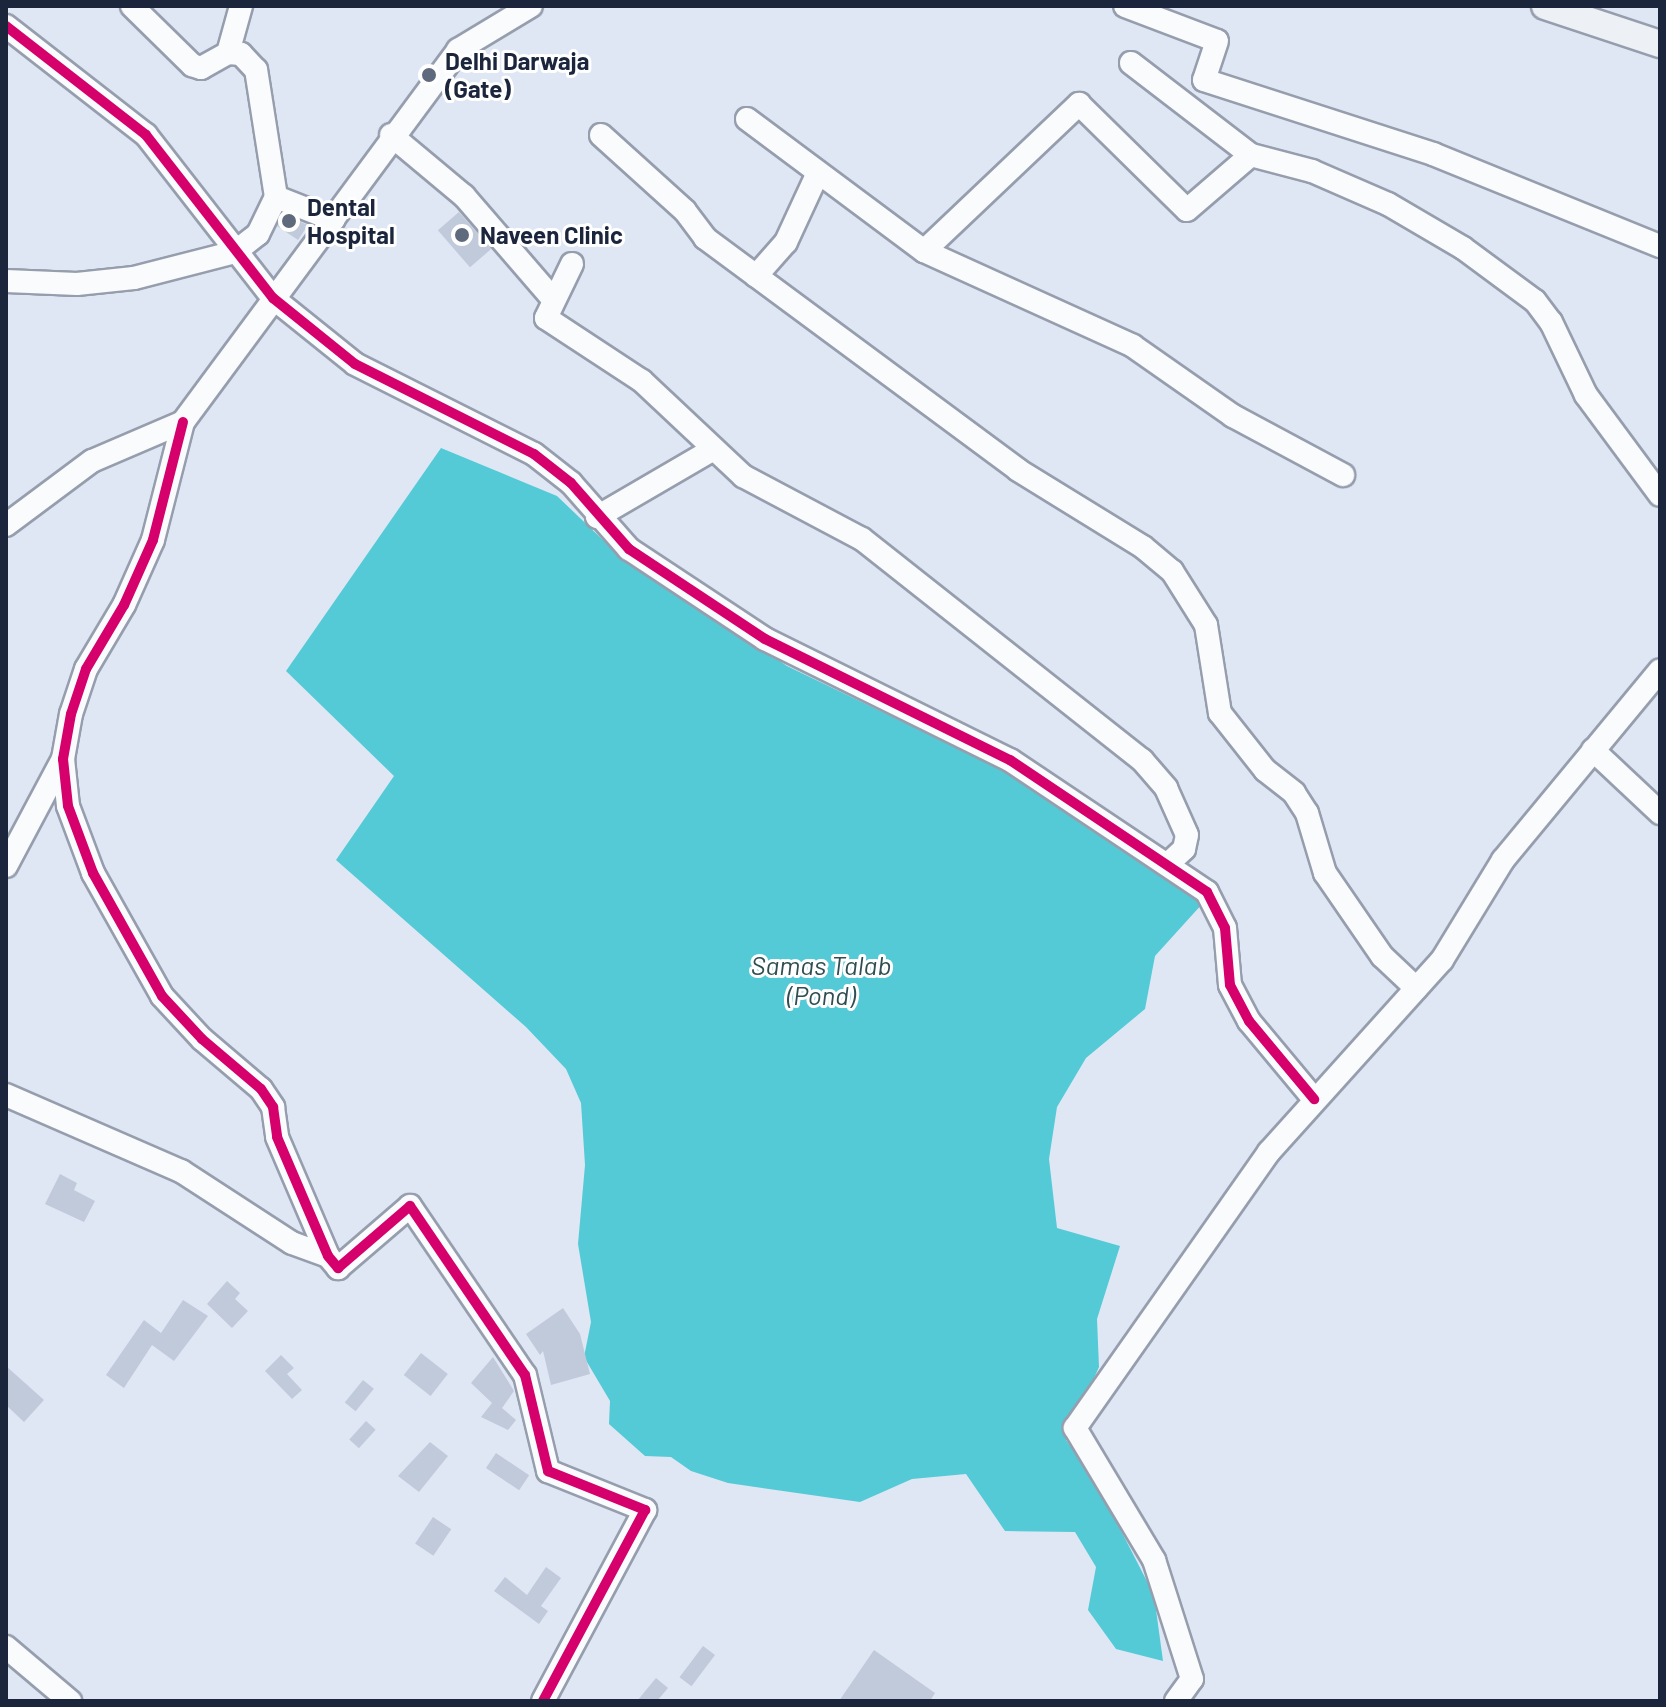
<!DOCTYPE html>
<style>
body{margin:0}
#map{position:relative;width:1666px;height:1707px;overflow:hidden;background:#dfe7f4;font-family:Barlow,sans-serif}
div>[style]{position:absolute}
[style*='--x']{left:calc(var(--x)*1px);top:calc(var(--y)*1px);width:calc(var(--w)*1px);rotate:calc(var(--a)*1deg)}
.water>*{inset:0;background:#53cad6}
.building>*{inset:0;background:#c1cadb;transform-origin:0 0}
.roads{filter:drop-shadow(2px 0 #969eae) drop-shadow(-2px 0 #969eae) drop-shadow(0 2px #969eae) drop-shadow(0 -2px #969eae)}
.minor>*{height:22px;margin:-11px;padding:0 11px;transform-origin:11px;border-radius:11px;background:#fafbfd}
.major>*{height:26px;margin:-13px;padding:0 13px;transform-origin:13px;border-radius:13px;background:#edf0f5}
.cycleway>*{height:10px;margin:-5px;padding:0 5px;transform-origin:5px;border-radius:5px;background:#d6006c}
.dots>*{width:22px;height:22px;translate:-50% -50%;box-sizing:border-box;border:4px solid #fff;border-radius:50%}
span{translate:-50% -50%;white-space:nowrap;text-align:center;line-height:1.15;-webkit-text-stroke:6px #fff;paint-order:stroke}
.poi-label{font-size:24px;color:#1b263d;font-weight:700}
.left{translate:0 -50%;text-align:left}
.water-label{font-size:26px;color:#304e51;font-style:italic}
.frame{position:absolute;inset:0;border:8px solid #1b263d;pointer-events:none}
</style>
<div id="map">
<div class="water">
<i style="clip-path:polygon(441px 448px,557px 496px,603px 540px,787px 666px,1036px 786px,1203px 903px,1155px 956px,1145px 1009px,1086px 1058px,1057px 1107px,1049px 1159px,1057px 1228px,1120px 1246px,1097px 1319px,1099px 1367px,1066px 1440px,1095px 1480px,1154px 1595px,1163px 1661px,1116px 1649px,1088px 1610px,1096px 1567px,1075px 1532px,1005px 1531px,966px 1474px,912px 1479px,860px 1502px,728px 1483px,691px 1471px,671px 1457px,645px 1456px,609px 1424px,610px 1401px,584px 1357px,591px 1322px,578px 1244px,585px 1165px,581px 1103px,566px 1069px,526px 1027px,336px 860px,394px 776px,286px 671px)"></i>
</div>
<div class="building">
<i style="left:459px;top:212px;width:49px;height:28px;rotate:49deg"></i>
<i style="clip-path:polygon(283px 215px,308px 225px,298px 240px,277px 226px)"></i>
<i style="clip-path:polygon(60px 1174px,77px 1183px,74px 1190px,95px 1201px,84px 1222px,45px 1204px)"></i>
<i style="clip-path:polygon(227px 1281px,240px 1293px,235px 1299px,248px 1311px,232px 1328px,207px 1304px)"></i>
<i style="clip-path:polygon(183px 1300px,208px 1316px,174px 1361px,152px 1345px,124px 1388px,106px 1375px,144px 1320px,161px 1333px)"></i>
<i style="clip-path:polygon(563px 1308px,580px 1334px,590px 1374px,551px 1385px,543px 1351px,540px 1355px,526px 1334px)"></i>
<i style="left:421px;top:1353px;width:34px;height:28px;rotate:38deg"></i>
<i style="clip-path:polygon(281px 1355px,294px 1368px,287px 1374px,302px 1390px,292px 1399px,265px 1371px)"></i>
<i style="clip-path:polygon(493px 1357px,514px 1391px,502px 1408px,516px 1420px,508px 1430px,481px 1417px,492px 1403px,471px 1383px)"></i>
<i style="clip-path:polygon(6px 1366px,44px 1400px,24px 1422px,6px 1405px)"></i>
<i style="left:363px;top:1380px;width:14px;height:29px;rotate:39deg"></i>
<i style="left:366px;top:1421px;width:13px;height:25px;rotate:42deg"></i>
<i style="clip-path:polygon(430px 1442px,448px 1456px,419px 1492px,398px 1476px)"></i>
<i style="left:496px;top:1453px;width:40px;height:18px;rotate:34deg"></i>
<i style="left:433px;top:1517px;width:22px;height:32px;rotate:34deg"></i>
<i style="clip-path:polygon(546px 1567px,561px 1578px,541px 1606px,548px 1611px,539px 1624px,494px 1591px,505px 1577px,527px 1595px)"></i>
<i style="left:703px;top:1646px;width:15px;height:39px;rotate:37deg"></i>
<i style="clip-path:polygon(874px 1650px,935px 1693px,930px 1701px,839px 1701px)"></i>
<i style="clip-path:polygon(656px 1678px,668px 1688px,657px 1701px,637px 1701px)"></i>
</div>
<div class="roads">
<div class="minor">
<i style="--x:1125;--y:6;--w:98;--a:20.8"></i>
<i style="--x:1217;--y:41;--w:41;--a:108.4"></i>
<i style="--x:1204;--y:80;--w:241;--a:17.9"></i>
<i style="--x:1433;--y:154;--w:245;--a:22.1"></i>
<i style="--x:6;--y:26;--w:177;--a:37.9"></i>
<i style="--x:146;--y:135;--w:207;--a:52.1"></i>
<i style="--x:273;--y:298;--w:105;--a:38.8"></i>
<i style="--x:355;--y:364;--w:200;--a:26.7"></i>
<i style="--x:534;--y:454;--w:47;--a:38.1"></i>
<i style="--x:571;--y:483;--w:88;--a:48.7"></i>
<i style="--x:629;--y:549;--w:163;--a:33.5"></i>
<i style="--x:765;--y:639;--w:273;--a:26.3"></i>
<i style="--x:1010;--y:760;--w:237;--a:33.8"></i>
<i style="--x:1207;--y:892;--w:40;--a:63.4"></i>
<i style="--x:1225;--y:928;--w:57;--a:85"></i>
<i style="--x:1230;--y:985;--w:41;--a:62.2"></i>
<i style="--x:1249;--y:1021;--w:102;--a:50.2"></i>
<i style="--x:228;--y:53;--w:49;--a:-74.5"></i>
<i style="--x:1131;--y:63;--w:151;--a:37.5"></i>
<i style="--x:1251;--y:155;--w:63;--a:14.7"></i>
<i style="--x:1312;--y:171;--w:83;--a:23.5"></i>
<i style="--x:1388;--y:204;--w:87;--a:30.4"></i>
<i style="--x:1463;--y:248;--w:89;--a:36.4"></i>
<i style="--x:1535;--y:301;--w:26;--a:53"></i>
<i style="--x:1551;--y:322;--w:81;--a:64.4"></i>
<i style="--x:1586;--y:395;--w:124;--a:53.5"></i>
<i style="--x:747;--y:119;--w:221;--a:36.7"></i>
<i style="--x:924;--y:251;--w:214;--a:-43.5"></i>
<i style="--x:1079;--y:104;--w:151;--a:44.5"></i>
<i style="--x:1187;--y:210;--w:84;--a:-40.7"></i>
<i style="--x:391;--y:135;--w:95;--a:39.9"></i>
<i style="--x:464;--y:196;--w:135;--a:49.2"></i>
<i style="--x:601;--y:135;--w:113;--a:42.1"></i>
<i style="--x:685;--y:211;--w:34;--a:53"></i>
<i style="--x:705;--y:238;--w:390;--a:36.5"></i>
<i style="--x:1018;--y:470;--w:147;--a:31.6"></i>
<i style="--x:1143;--y:547;--w:38;--a:40"></i>
<i style="--x:1172;--y:571;--w:64;--a:57.8"></i>
<i style="--x:1206;--y:625;--w:89;--a:81"></i>
<i style="--x:1220;--y:713;--w:73;--a:51.7"></i>
<i style="--x:1265;--y:770;--w:37;--a:38"></i>
<i style="--x:1294;--y:793;--w:24;--a:57"></i>
<i style="--x:1307;--y:813;--w:63;--a:73.3"></i>
<i style="--x:1325;--y:873;--w:101;--a:55.5"></i>
<i style="--x:1382;--y:956;--w:47;--a:43.3"></i>
<i style="--x:276;--y:197;--w:62;--a:21.6"></i>
<i style="--x:924;--y:251;--w:230;--a:24.4"></i>
<i style="--x:1133;--y:346;--w:122;--a:35"></i>
<i style="--x:1233;--y:416;--w:125;--a:28.2"></i>
<i style="--x:572;--y:264;--w:60;--a:115.7"></i>
<i style="--x:546;--y:318;--w:115;--a:33.3"></i>
<i style="--x:642;--y:381;--w:139;--a:43.2"></i>
<i style="--x:743;--y:476;--w:135;--a:27.9"></i>
<i style="--x:862;--y:539;--w:357;--a:38.3"></i>
<i style="--x:1142;--y:760;--w:37;--a:49"></i>
<i style="--x:1166;--y:788;--w:51;--a:65.9"></i>
<i style="--x:1187;--y:835;--w:14;--a:102"></i>
<i style="--x:1184;--y:849;--w:21;--a:137"></i>
<i style="--x:756;--y:276;--w:45;--a:-48.6"></i>
<i style="--x:786;--y:242;--w:74;--a:-65.2"></i>
<i style="--x:6;--y:281;--w:71;--a:2.4"></i>
<i style="--x:77;--y:284;--w:57;--a:-6"></i>
<i style="--x:134;--y:278;--w:104;--a:-14.4"></i>
<i style="--x:235;--y:252;--w:29;--a:-38"></i>
<i style="--x:258;--y:234;--w:41;--a:-64.1"></i>
<i style="--x:276;--y:197;--w:129;--a:-98.9"></i>
<i style="--x:256;--y:70;--w:22;--a:-133"></i>
<i style="--x:241;--y:54;--w:13;--a:-176"></i>
<i style="--x:228;--y:53;--w:31;--a:151"></i>
<i style="--x:201;--y:68;--w:9;--a:-162"></i>
<i style="--x:192;--y:65;--w:84;--a:-135.5"></i>
<i style="--x:183;--y:422;--w:122;--a:104.3"></i>
<i style="--x:153;--y:540;--w:71;--a:114"></i>
<i style="--x:124;--y:605;--w:74;--a:120.7"></i>
<i style="--x:86;--y:669;--w:47;--a:108.4"></i>
<i style="--x:71;--y:714;--w:46;--a:100.1"></i>
<i style="--x:63;--y:759;--w:47;--a:83.9"></i>
<i style="--x:68;--y:806;--w:72;--a:69.5"></i>
<i style="--x:93;--y:873;--w:141;--a:60.7"></i>
<i style="--x:162;--y:996;--w:59;--a:47.1"></i>
<i style="--x:202;--y:1039;--w:77;--a:40.3"></i>
<i style="--x:261;--y:1089;--w:22;--a:56"></i>
<i style="--x:273;--y:1107;--w:30;--a:82"></i>
<i style="--x:277;--y:1137;--w:129;--a:66.8"></i>
<i style="--x:328;--y:1256;--w:16;--a:50"></i>
<i style="--x:338;--y:1268;--w:95;--a:-40.7"></i>
<i style="--x:410;--y:1206;--w:204;--a:55.8"></i>
<i style="--x:525;--y:1375;--w:99;--a:76.5"></i>
<i style="--x:548;--y:1471;--w:105;--a:21.9"></i>
<i style="--x:645;--y:1510;--w:217;--a:118.1"></i>
<i style="--x:597;--y:517;--w:133;--a:-30.2"></i>
<i style="--x:6;--y:525;--w:107;--a:-36.7"></i>
<i style="--x:92;--y:461;--w:99;--a:-23.2"></i>
<i style="--x:183;--y:422;--w:463;--a:-53.5"></i>
<i style="--x:458;--y:50;--w:85;--a:-31.1"></i>
<i style="--x:1593;--y:750;--w:92;--a:43.2"></i>
<i style="--x:6;--y:866;--w:121;--a:-62"></i>
<i style="--x:6;--y:1095;--w:191;--a:23.5"></i>
<i style="--x:181;--y:1171;--w:132;--a:33"></i>
<i style="--x:292;--y:1243;--w:38;--a:20"></i>
<i style="--x:6;--y:1647;--w:84;--a:40.2"></i>
<i style="--x:1176;--y:1701;--w:27;--a:-54"></i>
<i style="--x:1192;--y:1679;--w:125;--a:-107.7"></i>
<i style="--x:1154;--y:1560;--w:154;--a:-120.9"></i>
<i style="--x:1075;--y:1428;--w:337;--a:-54.9"></i>
<i style="--x:1269;--y:1152;--w:258;--a:-48"></i>
<i style="--x:1442;--y:960;--w:117;--a:-58.6"></i>
<i style="--x:1503;--y:860;--w:246;--a:-50.4"></i>
</div>
<div class="major">
<i style="--x:1545;--y:6;--w:121;--a:18.3"></i>
</div>
</div>
<div class="cycleway">
<i style="--x:6;--y:26;--w:177;--a:37.9"></i>
<i style="--x:146;--y:135;--w:207;--a:52.1"></i>
<i style="--x:273;--y:298;--w:105;--a:38.8"></i>
<i style="--x:355;--y:364;--w:200;--a:26.7"></i>
<i style="--x:534;--y:454;--w:47;--a:38.1"></i>
<i style="--x:571;--y:483;--w:88;--a:48.7"></i>
<i style="--x:629;--y:549;--w:163;--a:33.5"></i>
<i style="--x:765;--y:639;--w:273;--a:26.3"></i>
<i style="--x:1010;--y:760;--w:237;--a:33.8"></i>
<i style="--x:1207;--y:892;--w:40;--a:63.4"></i>
<i style="--x:1225;--y:928;--w:57;--a:85"></i>
<i style="--x:1230;--y:985;--w:41;--a:62.2"></i>
<i style="--x:1249;--y:1021;--w:102;--a:50.2"></i>
<i style="--x:183;--y:422;--w:122;--a:104.3"></i>
<i style="--x:153;--y:540;--w:71;--a:114"></i>
<i style="--x:124;--y:605;--w:74;--a:120.7"></i>
<i style="--x:86;--y:669;--w:47;--a:108.4"></i>
<i style="--x:71;--y:714;--w:46;--a:100.1"></i>
<i style="--x:63;--y:759;--w:47;--a:83.9"></i>
<i style="--x:68;--y:806;--w:72;--a:69.5"></i>
<i style="--x:93;--y:873;--w:141;--a:60.7"></i>
<i style="--x:162;--y:996;--w:59;--a:47.1"></i>
<i style="--x:202;--y:1039;--w:77;--a:40.3"></i>
<i style="--x:261;--y:1089;--w:22;--a:56"></i>
<i style="--x:273;--y:1107;--w:30;--a:82"></i>
<i style="--x:277;--y:1137;--w:129;--a:66.8"></i>
<i style="--x:328;--y:1256;--w:16;--a:50"></i>
<i style="--x:338;--y:1268;--w:95;--a:-40.7"></i>
<i style="--x:410;--y:1206;--w:204;--a:55.8"></i>
<i style="--x:525;--y:1375;--w:99;--a:76.5"></i>
<i style="--x:548;--y:1471;--w:105;--a:21.9"></i>
<i style="--x:645;--y:1510;--w:217;--a:118.1"></i>
</div>
<div class="dots">
<i style="left:429px;top:75px;background:#606a7d"></i>
<i style="left:289px;top:221px;background:#606a7d"></i>
<i style="left:462px;top:235px;background:#606a7d"></i>
</div>
<div class="poi-label">
<span class="left" style="left:445px;top:75px">Delhi Darwaja<br>(Gate)</span>
<span class="left" style="left:307px;top:221px">Dental<br>Hospital</span>
<span class="left" style="left:480px;top:235px">Naveen Clinic</span>
</div>
<div class="water-label">
<span style="left:821px;top:980px">Samas Talab<br>(Pond)</span>
</div>
<div class="frame"></div>
</div>
